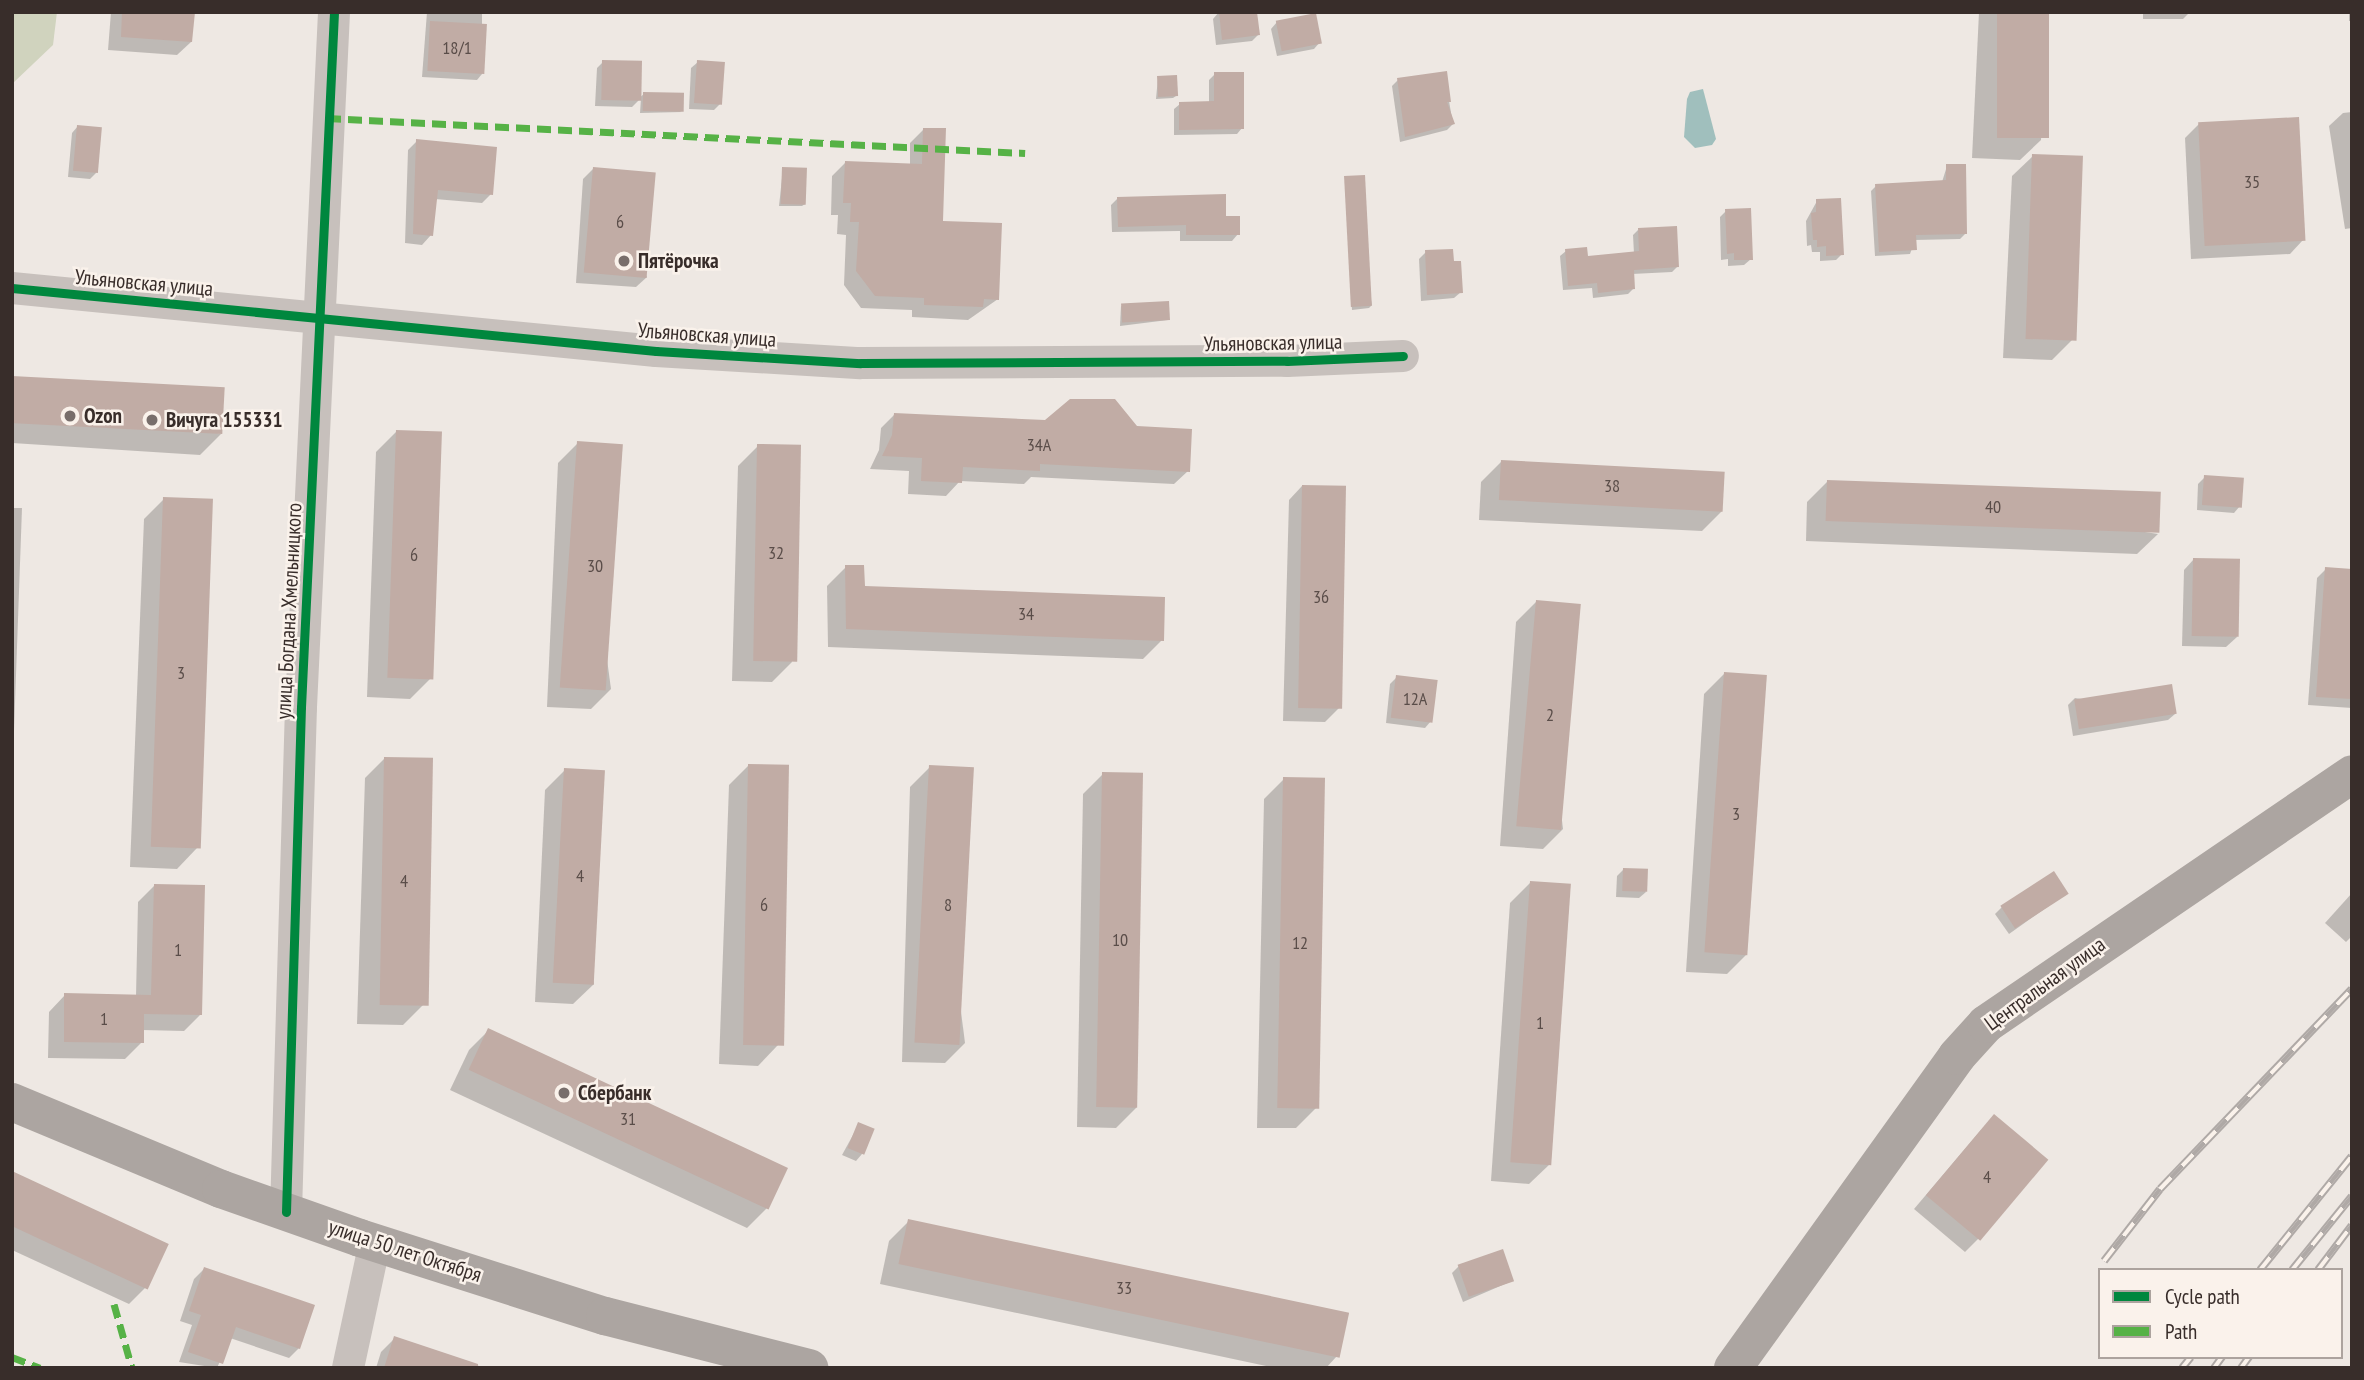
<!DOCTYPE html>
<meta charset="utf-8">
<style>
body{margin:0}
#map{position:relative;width:2364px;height:1380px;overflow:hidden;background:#eee8e3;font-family:"PT Sans Narrow",sans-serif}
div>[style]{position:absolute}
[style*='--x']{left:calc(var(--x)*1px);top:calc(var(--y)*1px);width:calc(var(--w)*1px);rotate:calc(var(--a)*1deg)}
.green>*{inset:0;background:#d0d3be}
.water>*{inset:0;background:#a0bfbd}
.shadow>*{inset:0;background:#0003;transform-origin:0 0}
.building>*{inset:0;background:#c1aca5;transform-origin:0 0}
.minor>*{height:32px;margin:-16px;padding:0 16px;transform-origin:16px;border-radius:16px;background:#c7c0bc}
.major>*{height:38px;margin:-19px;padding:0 19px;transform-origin:19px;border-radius:19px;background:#aca5a1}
.rail>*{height:8px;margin-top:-4px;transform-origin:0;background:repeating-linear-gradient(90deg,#faf2eb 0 16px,#afa9a6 0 32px);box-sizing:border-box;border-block:2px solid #afa9a6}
.quiet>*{height:7px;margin-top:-3.5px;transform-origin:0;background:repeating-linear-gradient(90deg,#56b246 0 14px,transparent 0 21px)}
.cycleway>*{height:9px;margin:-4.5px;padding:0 4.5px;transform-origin:4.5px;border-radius:4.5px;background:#00873e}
.dots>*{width:19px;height:19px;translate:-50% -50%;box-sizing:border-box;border:4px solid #faf2eb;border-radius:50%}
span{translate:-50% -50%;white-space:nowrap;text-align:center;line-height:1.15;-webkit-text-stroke:5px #faf2eb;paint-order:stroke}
.number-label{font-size:18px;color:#5a4d49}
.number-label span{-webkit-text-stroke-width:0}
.poi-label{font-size:21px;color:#382d2a;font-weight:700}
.left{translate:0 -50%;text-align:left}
.street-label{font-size:21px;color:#382d2a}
.frame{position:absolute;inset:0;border:14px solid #382d2a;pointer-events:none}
.legend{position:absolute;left:2098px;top:1268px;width:245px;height:91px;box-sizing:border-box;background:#faf2eb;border:2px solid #aca39e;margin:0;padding:9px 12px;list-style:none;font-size:21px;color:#382d2a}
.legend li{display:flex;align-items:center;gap:14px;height:35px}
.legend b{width:35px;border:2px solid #aca39e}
</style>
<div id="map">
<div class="green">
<i style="clip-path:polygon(12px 12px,57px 12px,53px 45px,12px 84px)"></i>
</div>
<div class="water">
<i style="clip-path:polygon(1703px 89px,1716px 139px,1712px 145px,1695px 148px,1684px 137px,1687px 99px,1690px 92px)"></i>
</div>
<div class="shadow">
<i style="clip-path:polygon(111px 12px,193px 12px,191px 42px,177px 55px,108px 50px)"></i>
<i style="clip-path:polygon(427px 12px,482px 12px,482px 74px,477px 80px,422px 77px)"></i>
<i style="clip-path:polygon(1219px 12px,1258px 35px,1252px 41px,1216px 45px,1213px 19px)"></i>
<i style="clip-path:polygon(1979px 12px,2047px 12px,2041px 140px,2020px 160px,1972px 158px)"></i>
<i style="clip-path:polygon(2143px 12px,2189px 12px,2189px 13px,2183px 19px,2143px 19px)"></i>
<i style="left:2349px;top:12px;width:3px;height:9px"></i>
<i style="clip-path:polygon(1277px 22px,1320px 42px,1314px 49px,1277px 56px,1271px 29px)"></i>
<i style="clip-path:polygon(603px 62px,639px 98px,644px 94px,682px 112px,640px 113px,641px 98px,632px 107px,595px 106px,597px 68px)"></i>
<i style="clip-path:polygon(698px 62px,721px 103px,714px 110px,689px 109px,691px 68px)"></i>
<i style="clip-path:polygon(1215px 74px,1242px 128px,1237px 134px,1174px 135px,1174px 109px,1180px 104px,1209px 103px,1209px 80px)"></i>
<i style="clip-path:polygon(1158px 77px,1176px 96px,1173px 98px,1156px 99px)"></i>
<i style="clip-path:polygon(1398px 80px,1449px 101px,1453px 124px,1447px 130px,1400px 142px,1392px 86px)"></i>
<i style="clip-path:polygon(2352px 112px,2352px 228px,2345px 229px,2329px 126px,2343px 113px)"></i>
<i style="clip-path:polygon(2199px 124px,2303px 240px,2290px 254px,2191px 259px,2185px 138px)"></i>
<i style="clip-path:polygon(78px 126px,96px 173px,90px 179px,68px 177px,72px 133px)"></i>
<i style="clip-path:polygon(923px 130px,941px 223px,998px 299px,968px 320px,912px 317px,912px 310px,861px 308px,844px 285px,846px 235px,837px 234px,838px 215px,831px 215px,832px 176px,845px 163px,910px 165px,910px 143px)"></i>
<i style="clip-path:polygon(417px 141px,491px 194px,482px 203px,435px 199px,431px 235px,422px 245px,405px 243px,408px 150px)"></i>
<i style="clip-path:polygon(2033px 156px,2072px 340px,2052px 360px,2003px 358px,2012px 176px)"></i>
<i style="clip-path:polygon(1947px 166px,1965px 234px,1960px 239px,1915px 240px,1910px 254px,1875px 256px,1871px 191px,1876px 186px,1942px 182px)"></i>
<i style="clip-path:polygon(593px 169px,647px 277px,636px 287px,576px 283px,583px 179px)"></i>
<i style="clip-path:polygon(783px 169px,805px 204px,802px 206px,779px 206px)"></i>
<i style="clip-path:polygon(1345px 178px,1372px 305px,1369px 308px,1352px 310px)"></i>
<i style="clip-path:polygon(1118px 198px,1224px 218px,1238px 234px,1232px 241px,1180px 241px,1180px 231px,1112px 232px,1111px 205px)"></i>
<i style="clip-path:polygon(1817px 201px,1842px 254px,1836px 260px,1820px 261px,1820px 252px,1812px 252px,1811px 245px,1807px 246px,1806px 221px)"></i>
<i style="clip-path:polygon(1726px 211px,1751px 259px,1744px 265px,1728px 266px,1728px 259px,1721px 260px,1720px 217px)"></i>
<i style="clip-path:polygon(1638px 230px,1678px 266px,1672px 272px,1632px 274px,1633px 289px,1628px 294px,1593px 298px,1592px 288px,1563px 290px,1560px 256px,1566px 251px,1586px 258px,1634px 254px,1633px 235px)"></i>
<i style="clip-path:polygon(1426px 252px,1461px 292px,1454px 298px,1421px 301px,1419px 259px)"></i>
<i style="clip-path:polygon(1121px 306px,1168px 320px,1120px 326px)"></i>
<i style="clip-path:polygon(12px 378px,221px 434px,200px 455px,12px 443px)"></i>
<i style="clip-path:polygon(894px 415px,1136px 428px,1188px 471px,1174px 484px,1031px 477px,1024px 484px,960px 481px,946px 496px,908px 494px,909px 471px,870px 469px,879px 450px,881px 428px)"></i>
<i style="clip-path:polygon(396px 432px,430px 679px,410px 699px,367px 697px,376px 452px)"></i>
<i style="clip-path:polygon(578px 443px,611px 689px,591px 709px,547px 707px,558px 463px)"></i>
<i style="clip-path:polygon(758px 446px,792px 662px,772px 682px,732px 681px,738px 466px)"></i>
<i style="clip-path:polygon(1501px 462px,1722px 511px,1702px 531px,1479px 520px,1481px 482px)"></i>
<i style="clip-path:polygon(2205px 477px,2240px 506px,2234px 513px,2197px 510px,2198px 484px)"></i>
<i style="clip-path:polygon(1827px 482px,2158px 534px,2137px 554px,1806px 541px,1807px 502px)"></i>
<i style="clip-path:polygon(1302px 486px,1339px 708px,1325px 722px,1283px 721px,1289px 500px)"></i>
<i style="clip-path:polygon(164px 499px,197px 848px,177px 869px,130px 867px,144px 519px)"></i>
<i style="clip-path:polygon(12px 508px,22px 508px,12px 787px)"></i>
<i style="clip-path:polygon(2194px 559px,2237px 637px,2226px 647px,2182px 646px,2184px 570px)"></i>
<i style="clip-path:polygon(846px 567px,863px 588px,1162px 640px,1143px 659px,828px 647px,827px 586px)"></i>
<i style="clip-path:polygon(2326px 569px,2352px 571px,2352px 708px,2308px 705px,2317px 578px)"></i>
<i style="clip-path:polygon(1536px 602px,1563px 829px,1543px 849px,1500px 846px,1516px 622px)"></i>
<i style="clip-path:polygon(1724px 674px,1747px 954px,1727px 974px,1686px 972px,1704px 694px)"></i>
<i style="clip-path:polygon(1397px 677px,1431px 721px,1425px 728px,1386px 723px,1390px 684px)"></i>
<i style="clip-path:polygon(2075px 698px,2175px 714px,2168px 720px,2073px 736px,2068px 705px)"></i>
<i style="clip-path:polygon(385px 758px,423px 1005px,403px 1025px,357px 1024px,365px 778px)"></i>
<i style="clip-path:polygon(749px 765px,778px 1045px,758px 1066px,719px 1064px,729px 785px)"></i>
<i style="clip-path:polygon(930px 767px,965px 1043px,945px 1063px,902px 1062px,910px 787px)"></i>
<i style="clip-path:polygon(565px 770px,594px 984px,573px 1004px,535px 1002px,545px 790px)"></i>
<i style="clip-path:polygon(1103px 774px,1136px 1108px,1116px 1128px,1077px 1127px,1083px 794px)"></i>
<i style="clip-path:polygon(1284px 779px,1316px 1108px,1296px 1128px,1257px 1128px,1264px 799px)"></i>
<i style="clip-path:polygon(1624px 869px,1646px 892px,1639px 898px,1616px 897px,1617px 876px)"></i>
<i style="clip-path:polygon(1530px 883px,1550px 1164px,1529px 1184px,1491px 1181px,1510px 903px)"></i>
<i style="clip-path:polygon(154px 886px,200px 1015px,184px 1031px,142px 1030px,142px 1042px,125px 1059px,48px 1058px,49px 1012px,65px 995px,136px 996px,138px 902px)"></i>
<i style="clip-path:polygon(2067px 893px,2009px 934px,1995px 914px,2002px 907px)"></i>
<i style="clip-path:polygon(2352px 893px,2352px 936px,2346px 942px,2325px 923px)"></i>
<i style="clip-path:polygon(489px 1030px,767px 1208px,747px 1228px,450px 1090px,469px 1050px)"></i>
<i style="clip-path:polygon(859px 1124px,862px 1154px,856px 1161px,842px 1155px)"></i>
<i style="clip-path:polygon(1981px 1130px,1978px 1239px,1965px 1252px,1914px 1209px)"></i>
<i style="clip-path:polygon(12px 1173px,149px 1284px,129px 1304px,12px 1250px)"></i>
<i style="clip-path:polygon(909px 1221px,1337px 1356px,1326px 1368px,1276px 1368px,880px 1284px,889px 1241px)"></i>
<i style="clip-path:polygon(1459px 1266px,1512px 1281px,1463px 1302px,1452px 1273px)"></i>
<i style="clip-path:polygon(204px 1269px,299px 1348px,289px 1358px,230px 1338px,217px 1368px,179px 1362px,192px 1325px,180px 1321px,194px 1279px)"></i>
<i style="clip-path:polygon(395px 1338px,479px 1366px,478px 1368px,376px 1368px,381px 1352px)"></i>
</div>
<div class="building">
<i style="clip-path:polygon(122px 12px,195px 12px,192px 42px,121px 37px)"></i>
<i style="clip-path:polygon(1219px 12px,1257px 12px,1260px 35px,1222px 40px)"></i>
<i style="left:1997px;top:12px;width:52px;height:126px"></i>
<i style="left:1316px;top:13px;width:31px;height:41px;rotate:79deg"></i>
<i style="left:430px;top:21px;width:57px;height:50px;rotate:3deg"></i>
<i style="left:602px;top:60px;width:40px;height:40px;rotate:1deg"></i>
<i style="left:697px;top:60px;width:28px;height:43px;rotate:4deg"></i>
<i style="clip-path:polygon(1447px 71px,1451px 102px,1447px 102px,1455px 124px,1405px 137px,1397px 78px)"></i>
<i style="clip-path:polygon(1214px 72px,1244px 72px,1244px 129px,1179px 130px,1179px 102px,1214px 101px)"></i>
<i style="left:1177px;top:75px;width:21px;height:20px;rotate:87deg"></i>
<i style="left:643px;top:92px;width:41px;height:19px;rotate:1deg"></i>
<i style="left:2299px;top:117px;width:124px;height:101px;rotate:87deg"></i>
<i style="left:77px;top:125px;width:25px;height:46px;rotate:5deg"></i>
<i style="clip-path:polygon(923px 128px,946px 128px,943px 221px,1002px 223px,999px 300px,984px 299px,983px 307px,924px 305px,924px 298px,875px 296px,856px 271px,859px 222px,850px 222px,851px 203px,843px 203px,845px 161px,922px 164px)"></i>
<i style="clip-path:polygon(416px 139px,497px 147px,493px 195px,438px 190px,433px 236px,413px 234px)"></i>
<i style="left:2032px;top:154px;width:51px;height:185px;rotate:2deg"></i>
<i style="clip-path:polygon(1946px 164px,1966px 164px,1967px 234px,1916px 235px,1917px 250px,1879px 252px,1875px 184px,1946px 180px)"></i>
<i style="left:593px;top:167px;width:63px;height:106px;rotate:5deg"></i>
<i style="left:782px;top:167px;width:25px;height:37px;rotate:2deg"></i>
<i style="left:1365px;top:175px;width:131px;height:21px;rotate:87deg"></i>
<i style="clip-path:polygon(1226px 194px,1226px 216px,1240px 216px,1240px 235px,1186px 235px,1186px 225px,1118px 227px,1117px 197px)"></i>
<i style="clip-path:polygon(1841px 198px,1844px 255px,1826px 256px,1826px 246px,1817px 247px,1817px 240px,1813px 240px,1811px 213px,1816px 212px,1816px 199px)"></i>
<i style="clip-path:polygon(1751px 208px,1753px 260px,1734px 260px,1734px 253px,1727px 254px,1725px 209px)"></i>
<i style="clip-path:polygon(1677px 226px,1679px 267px,1634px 270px,1635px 289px,1598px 293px,1597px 283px,1568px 286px,1565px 249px,1587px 247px,1588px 256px,1639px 251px,1638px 228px)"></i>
<i style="clip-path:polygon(1453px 249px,1454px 261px,1461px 261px,1463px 293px,1427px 295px,1425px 250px)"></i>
<i style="left:1169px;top:301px;width:19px;height:48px;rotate:87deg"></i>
<i style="left:12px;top:376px;width:213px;height:47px;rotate:3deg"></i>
<i style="clip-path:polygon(1070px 399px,1115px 399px,1137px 426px,1192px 429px,1190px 472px,1040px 464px,1040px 471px,963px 467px,962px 483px,921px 481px,922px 458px,882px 456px,892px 435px,894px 413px,1045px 420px)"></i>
<i style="left:396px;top:430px;width:46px;height:248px;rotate:2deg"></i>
<i style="left:577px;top:441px;width:46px;height:247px;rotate:4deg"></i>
<i style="left:757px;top:444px;width:44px;height:217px;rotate:1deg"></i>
<i style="left:1501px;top:460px;width:224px;height:40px;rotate:3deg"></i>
<i style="left:2204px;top:475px;width:40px;height:30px;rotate:4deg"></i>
<i style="left:1827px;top:480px;width:334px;height:41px;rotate:2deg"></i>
<i style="left:1302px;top:485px;width:44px;height:223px;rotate:1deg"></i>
<i style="left:163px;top:497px;width:50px;height:350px;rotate:2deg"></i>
<i style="left:2193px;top:558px;width:47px;height:78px;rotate:1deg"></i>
<i style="clip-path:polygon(845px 565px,864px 565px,865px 586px,1165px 597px,1164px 641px,846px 629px)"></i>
<i style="clip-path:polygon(2325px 567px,2352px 569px,2352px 699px,2316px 697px)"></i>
<i style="left:1536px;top:600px;width:45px;height:227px;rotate:5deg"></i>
<i style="left:1724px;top:672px;width:43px;height:281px;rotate:4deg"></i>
<i style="left:1396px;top:675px;width:42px;height:43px;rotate:7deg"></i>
<i style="left:2172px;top:684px;width:30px;height:99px;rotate:81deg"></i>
<i style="left:384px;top:757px;width:49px;height:248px;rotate:1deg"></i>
<i style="left:748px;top:764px;width:41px;height:281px;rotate:1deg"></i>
<i style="left:929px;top:765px;width:45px;height:278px;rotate:3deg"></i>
<i style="left:564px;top:768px;width:41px;height:215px;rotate:3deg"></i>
<i style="left:1102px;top:772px;width:41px;height:335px;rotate:1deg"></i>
<i style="left:1283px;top:777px;width:42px;height:331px;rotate:1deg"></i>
<i style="left:1623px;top:868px;width:25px;height:23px;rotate:2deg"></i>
<i style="left:2054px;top:871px;width:27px;height:64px;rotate:57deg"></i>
<i style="left:1530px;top:881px;width:41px;height:282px;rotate:4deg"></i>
<i style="clip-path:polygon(154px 884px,205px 885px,202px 1015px,144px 1014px,144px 1043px,64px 1042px,64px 993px,151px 995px)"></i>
<i style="left:488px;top:1028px;width:331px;height:46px;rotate:25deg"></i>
<i style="left:1994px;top:1114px;width:71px;height:106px;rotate:40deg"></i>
<i style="left:858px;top:1122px;width:18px;height:28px;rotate:22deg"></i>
<i style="left:12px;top:1171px;width:173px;height:50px;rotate:25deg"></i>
<i style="left:908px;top:1219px;width:451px;height:46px;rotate:12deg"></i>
<i style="left:1503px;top:1249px;width:34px;height:48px;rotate:71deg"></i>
<i style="clip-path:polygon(204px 1267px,315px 1305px,300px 1349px,236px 1327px,223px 1364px,188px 1352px,201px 1315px,189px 1311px)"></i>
<i style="clip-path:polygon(394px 1336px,478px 1364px,478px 1368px,384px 1368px)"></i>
</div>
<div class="minor">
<i style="--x:12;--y:288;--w:647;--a:5.59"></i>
<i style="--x:656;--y:351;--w:205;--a:3.4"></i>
<i style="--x:861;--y:363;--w:426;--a:-0.3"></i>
<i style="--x:1287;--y:361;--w:116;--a:-2.5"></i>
<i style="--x:286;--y:1212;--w:505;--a:-88.3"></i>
<i style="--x:301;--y:707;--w:696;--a:-87.28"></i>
<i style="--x:348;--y:1368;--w:129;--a:-77.9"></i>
</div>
<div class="major">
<i style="--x:12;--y:1102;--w:226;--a:22.6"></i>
<i style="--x:221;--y:1189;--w:147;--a:19.4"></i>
<i style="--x:360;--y:1238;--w:257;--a:17.7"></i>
<i style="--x:605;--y:1316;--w:211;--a:14.3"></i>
<i style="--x:1733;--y:1368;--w:384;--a:-54.3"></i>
<i style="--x:1957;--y:1056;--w:43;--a:-47.8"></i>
<i style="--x:1986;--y:1024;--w:443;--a:-34.3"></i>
</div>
<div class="rail">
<i style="--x:2104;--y:1261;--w:91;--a:-52.1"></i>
<i style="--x:2160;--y:1189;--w:277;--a:-46.2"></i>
<i style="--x:2260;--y:1270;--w:146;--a:-51.1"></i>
<i style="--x:2292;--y:1270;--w:95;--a:-51"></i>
<i style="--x:2318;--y:1270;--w:56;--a:-52.9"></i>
<i style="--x:2182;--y:1368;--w:14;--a:-51"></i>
<i style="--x:2214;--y:1368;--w:14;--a:-54"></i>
<i style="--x:2241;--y:1368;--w:14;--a:-54"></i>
</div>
<div class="quiet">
<i style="--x:327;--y:118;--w:699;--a:2.87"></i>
<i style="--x:114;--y:1304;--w:66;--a:74.3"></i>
<i style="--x:12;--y:1357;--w:30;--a:21"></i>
</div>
<div class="cycleway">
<i style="--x:12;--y:288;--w:647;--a:5.59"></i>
<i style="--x:656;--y:351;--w:205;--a:3.4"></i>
<i style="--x:861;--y:363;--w:426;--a:-0.3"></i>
<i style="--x:1287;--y:361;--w:116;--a:-2.5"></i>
<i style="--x:286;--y:1212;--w:505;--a:-88.3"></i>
<i style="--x:301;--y:707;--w:696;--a:-87.28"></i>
</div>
<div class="dots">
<i style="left:624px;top:261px;background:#786e6b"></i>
<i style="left:70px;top:416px;background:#786e6b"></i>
<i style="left:152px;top:420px;background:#786e6b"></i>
<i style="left:564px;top:1093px;background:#786e6b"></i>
</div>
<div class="number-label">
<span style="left:457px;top:48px">18/1</span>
<span style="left:2252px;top:182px">35</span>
<span style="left:620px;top:222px">6</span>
<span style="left:1039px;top:445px">34А</span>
<span style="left:1612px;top:486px">38</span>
<span style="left:1993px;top:507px">40</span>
<span style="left:776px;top:553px">32</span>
<span style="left:414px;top:555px">6</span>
<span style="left:595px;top:566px">30</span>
<span style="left:1321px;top:597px">36</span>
<span style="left:1026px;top:614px">34</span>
<span style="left:181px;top:673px">3</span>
<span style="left:1415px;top:699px">12А</span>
<span style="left:1550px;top:715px">2</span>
<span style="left:1736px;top:814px">3</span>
<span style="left:580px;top:876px">4</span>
<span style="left:404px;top:881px">4</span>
<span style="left:764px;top:905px">6</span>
<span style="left:948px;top:905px">8</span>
<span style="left:1120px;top:940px">10</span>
<span style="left:1300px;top:943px">12</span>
<span style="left:178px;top:950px">1</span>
<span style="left:104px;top:1019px">1</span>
<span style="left:1540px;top:1023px">1</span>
<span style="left:628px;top:1119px">31</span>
<span style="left:1987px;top:1177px">4</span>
<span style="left:1124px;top:1288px">33</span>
</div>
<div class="poi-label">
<span class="left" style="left:638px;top:261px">Пятёрочка</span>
<span class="left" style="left:84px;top:416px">Ozon</span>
<span class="left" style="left:166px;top:420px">Вичуга 155331</span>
<span class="left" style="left:578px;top:1093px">Сбербанк</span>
</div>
<div class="street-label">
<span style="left:144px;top:283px;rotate:5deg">Ульяновская улица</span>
<span style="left:707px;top:335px;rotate:4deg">Ульяновская улица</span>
<span style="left:1273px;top:343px;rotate:-1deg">Ульяновская улица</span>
<span style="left:289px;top:611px;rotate:-87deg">улица Богдана Хмельницкого</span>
<span style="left:2045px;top:984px;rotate:-36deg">Центральная улица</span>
<span style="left:405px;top:1251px;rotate:18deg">улица 50 лет Октября</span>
</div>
<div class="frame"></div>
<ul class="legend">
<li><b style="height:9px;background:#00873e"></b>Cycle path</li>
<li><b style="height:9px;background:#56b246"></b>Path</li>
</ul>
</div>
